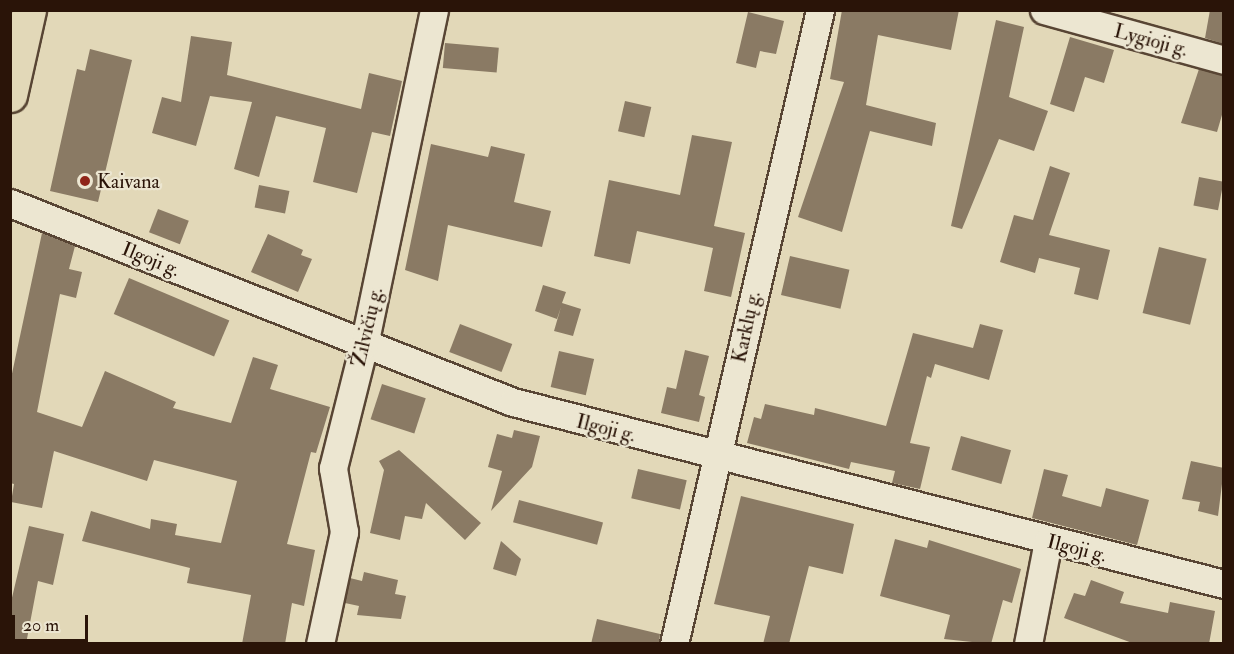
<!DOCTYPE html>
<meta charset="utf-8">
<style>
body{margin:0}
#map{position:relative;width:1234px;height:654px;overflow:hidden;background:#e2d8b8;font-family:"IM FELL Double Pica",serif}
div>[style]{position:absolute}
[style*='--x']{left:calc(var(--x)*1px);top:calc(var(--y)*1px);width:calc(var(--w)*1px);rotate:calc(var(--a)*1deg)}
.building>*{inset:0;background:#8a7a64;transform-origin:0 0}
.roads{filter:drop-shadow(2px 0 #584534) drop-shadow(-2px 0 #584534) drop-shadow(0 2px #584534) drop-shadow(0 -2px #584534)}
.minor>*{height:27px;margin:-13.5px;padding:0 13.5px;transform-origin:13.5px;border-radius:13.5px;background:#ece6d1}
.major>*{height:33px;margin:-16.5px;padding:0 16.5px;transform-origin:16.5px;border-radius:16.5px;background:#e2d8b8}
.dots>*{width:16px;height:16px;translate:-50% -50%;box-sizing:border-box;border:3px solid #ece6d1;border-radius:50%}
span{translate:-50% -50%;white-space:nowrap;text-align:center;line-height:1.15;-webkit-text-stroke:4.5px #ece6d1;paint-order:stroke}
.street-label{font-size:20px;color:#2a1408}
.poi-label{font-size:20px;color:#2a1408}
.left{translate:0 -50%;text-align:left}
.frame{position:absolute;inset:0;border:12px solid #2a1408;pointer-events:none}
.scale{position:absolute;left:12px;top:615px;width:76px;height:27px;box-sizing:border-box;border:3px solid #2a1408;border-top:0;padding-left:8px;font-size:18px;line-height:21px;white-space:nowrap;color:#2a1408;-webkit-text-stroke:4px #ece6d1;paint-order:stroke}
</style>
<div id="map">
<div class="building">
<i style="clip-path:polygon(842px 10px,959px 10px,951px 50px,878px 35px,866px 105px,936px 123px,932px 146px,870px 131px,842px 232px,798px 217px,844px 82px,830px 79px)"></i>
<i style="clip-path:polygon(1210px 10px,1224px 10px,1224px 44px,1205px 38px)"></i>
<i style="clip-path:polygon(748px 12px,784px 21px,776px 54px,760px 51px,756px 68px,736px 63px)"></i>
<i style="clip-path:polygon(996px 20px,1024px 27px,1009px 97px,1048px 111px,1034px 151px,999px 139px,962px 229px,951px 226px)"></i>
<i style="clip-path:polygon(191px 36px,232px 42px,227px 75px,361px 109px,369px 73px,402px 81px,390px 136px,372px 132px,357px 193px,313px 182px,326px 128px,276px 116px,259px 177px,234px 169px,252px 102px,210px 96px,196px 146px,152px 133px,162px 97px,181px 102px)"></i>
<i style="clip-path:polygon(1070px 37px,1114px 50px,1104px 83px,1085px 77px,1074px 112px,1050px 104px)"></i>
<i style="left:445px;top:43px;width:54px;height:25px;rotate:5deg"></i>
<i style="clip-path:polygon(90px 49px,132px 60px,98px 202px,50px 191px,77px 69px,85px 71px)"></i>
<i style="clip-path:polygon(1199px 69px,1224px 75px,1224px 108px,1217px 132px,1181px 123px)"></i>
<i style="left:625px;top:101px;width:27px;height:31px;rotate:13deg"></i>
<i style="clip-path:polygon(692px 135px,732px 142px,714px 226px,745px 233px,731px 297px,704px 291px,713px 248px,637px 231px,630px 264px,594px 256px,609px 180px,680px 195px)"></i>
<i style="clip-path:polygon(431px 144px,488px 157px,491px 146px,525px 154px,514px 202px,551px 211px,542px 247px,448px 225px,438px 281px,405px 270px)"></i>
<i style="clip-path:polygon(1050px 166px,1070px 173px,1049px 235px,1110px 250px,1098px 300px,1074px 294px,1080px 268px,1039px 258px,1035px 273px,1000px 262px,1014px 215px,1033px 220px)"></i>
<i style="left:1199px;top:177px;width:25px;height:29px;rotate:11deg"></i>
<i style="left:259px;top:185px;width:31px;height:23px;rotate:11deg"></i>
<i style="left:158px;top:209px;width:33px;height:25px;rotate:21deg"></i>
<i style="clip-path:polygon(42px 233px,75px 246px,69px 269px,82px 272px,76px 298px,60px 294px,37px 412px,82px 427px,105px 371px,176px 402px,173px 408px,231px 423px,253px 357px,278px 365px,270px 389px,330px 407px,316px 453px,311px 452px,287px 544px,315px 550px,304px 606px,292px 603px,285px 644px,242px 644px,251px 595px,187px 583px,190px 568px,82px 541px,91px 511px,150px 529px,151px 519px,177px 524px,175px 535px,221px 543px,237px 481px,154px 460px,147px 481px,54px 451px,42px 508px,11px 502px,14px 484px,10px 483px,10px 383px)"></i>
<i style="clip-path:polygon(268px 234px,303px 250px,301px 255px,312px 259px,298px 292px,251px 272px)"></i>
<i style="left:1159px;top:247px;width:49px;height:68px;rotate:14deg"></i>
<i style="left:790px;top:256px;width:61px;height:40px;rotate:13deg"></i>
<i style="left:129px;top:278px;width:109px;height:39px;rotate:23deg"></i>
<i style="clip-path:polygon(543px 285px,566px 292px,562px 303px,581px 309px,573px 336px,554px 331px,561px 307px,557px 319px,535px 311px)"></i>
<i style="left:460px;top:324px;width:56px;height:30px;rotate:21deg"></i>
<i style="clip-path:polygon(980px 324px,1003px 330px,989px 380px,935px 364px,931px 378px,927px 376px,910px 443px,930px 447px,920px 489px,892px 483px,895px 471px,851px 462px,849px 469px,747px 443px,754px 417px,761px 419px,765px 404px,814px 415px,815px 408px,886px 426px,913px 333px,973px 348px)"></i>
<i style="clip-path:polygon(685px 350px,709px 356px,699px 395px,705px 397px,699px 422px,661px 413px,667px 387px,676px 389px)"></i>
<i style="left:559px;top:351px;width:36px;height:37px;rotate:13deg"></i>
<i style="left:382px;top:384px;width:46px;height:37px;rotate:18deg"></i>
<i style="clip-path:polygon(514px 430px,540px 436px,532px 467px,491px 511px,502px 471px,488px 467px,497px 434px,512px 438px)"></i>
<i style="left:961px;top:436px;width:52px;height:35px;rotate:16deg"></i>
<i style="clip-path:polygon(399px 450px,481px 523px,465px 540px,426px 503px,422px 519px,405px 516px,400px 540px,370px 533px,384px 470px,379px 461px)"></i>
<i style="clip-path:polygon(1191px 461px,1224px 468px,1218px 516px,1198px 511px,1200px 502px,1182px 499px)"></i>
<i style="left:638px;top:469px;width:50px;height:30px;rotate:13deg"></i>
<i style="clip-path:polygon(1044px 469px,1068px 475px,1062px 496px,1101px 507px,1106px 488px,1149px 500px,1137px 545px,1032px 518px)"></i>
<i style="clip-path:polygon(741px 496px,854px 524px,843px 574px,809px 566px,789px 644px,763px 644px,770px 616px,714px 604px)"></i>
<i style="left:519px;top:500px;width:87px;height:23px;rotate:15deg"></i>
<i style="clip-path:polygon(29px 526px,64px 534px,53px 585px,38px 581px,26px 644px,10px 644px,10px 606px)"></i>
<i style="clip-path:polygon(895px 539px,927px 548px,929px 540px,1021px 569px,1012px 603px,1003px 600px,991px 644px,944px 639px,950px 615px,880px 596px)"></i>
<i style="clip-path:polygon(501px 541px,521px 559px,516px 576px,493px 569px)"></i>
<i style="clip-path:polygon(364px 572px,398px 580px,395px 594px,406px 596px,401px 619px,357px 615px,359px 606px,345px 603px,350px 578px,362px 581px)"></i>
<i style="clip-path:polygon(1091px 580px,1124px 592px,1120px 603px,1168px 613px,1170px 602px,1215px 611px,1209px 644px,1135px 644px,1064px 618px,1074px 593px,1085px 596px)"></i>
<i style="clip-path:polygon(597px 619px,660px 634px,659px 644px,591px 644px)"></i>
</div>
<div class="roads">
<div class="minor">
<i style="--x:1044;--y:10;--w:187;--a:15.5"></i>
<i style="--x:10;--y:203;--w:541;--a:21.59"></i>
<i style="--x:513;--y:402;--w:734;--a:14.36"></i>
<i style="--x:320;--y:644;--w:115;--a:-77.9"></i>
<i style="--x:344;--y:532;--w:65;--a:-99.8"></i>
<i style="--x:333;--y:468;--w:127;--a:-75.9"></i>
<i style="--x:364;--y:345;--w:342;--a:-78.2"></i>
<i style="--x:674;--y:644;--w:651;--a:-77.03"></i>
<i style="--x:1028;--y:644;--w:105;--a:-79"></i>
</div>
<div class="major">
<i style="--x:10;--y:95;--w:87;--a:-77.4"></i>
</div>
</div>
<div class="dots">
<i style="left:85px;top:181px;background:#8f2418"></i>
</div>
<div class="street-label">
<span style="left:1151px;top:40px;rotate:15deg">Lygioji g.</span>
<span style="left:151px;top:259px;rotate:22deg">Ilgoji g.</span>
<span style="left:367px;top:327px;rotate:-77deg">Žilvičių g.</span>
<span style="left:746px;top:327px;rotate:-78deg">Karklų g.</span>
<span style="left:606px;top:428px;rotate:14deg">Ilgoji g.</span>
<span style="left:1077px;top:548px;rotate:14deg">Ilgoji g.</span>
</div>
<div class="poi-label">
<span class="left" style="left:97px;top:181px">Kaivana</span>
</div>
<div class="frame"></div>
<div class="scale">20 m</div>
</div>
